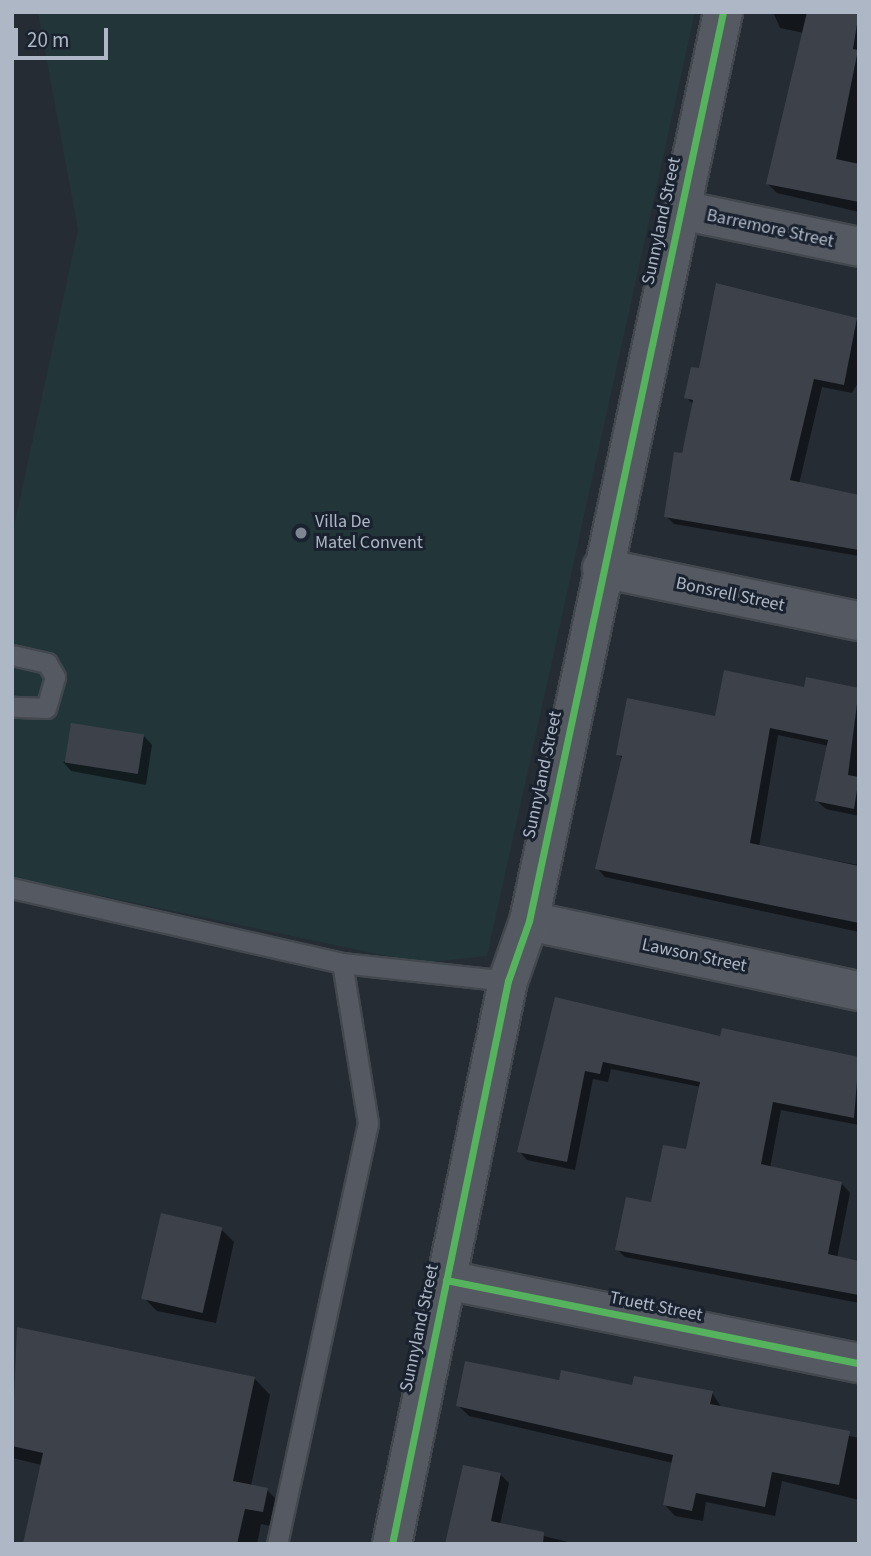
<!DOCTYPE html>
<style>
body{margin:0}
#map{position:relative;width:871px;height:1556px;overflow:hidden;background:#252c34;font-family:"Source Sans 3",sans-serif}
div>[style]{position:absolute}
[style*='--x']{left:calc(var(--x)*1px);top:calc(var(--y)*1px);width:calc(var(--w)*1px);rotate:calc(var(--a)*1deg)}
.green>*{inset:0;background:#22363a}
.shadow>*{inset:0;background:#0007}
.building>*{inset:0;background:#3d424a;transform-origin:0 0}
.roads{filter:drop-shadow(2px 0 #43484e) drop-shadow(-2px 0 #43484e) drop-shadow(0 2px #43484e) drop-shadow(0 -2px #43484e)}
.service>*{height:19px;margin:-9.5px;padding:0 9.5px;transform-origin:9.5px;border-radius:9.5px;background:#555a62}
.minor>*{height:38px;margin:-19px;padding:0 19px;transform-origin:19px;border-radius:19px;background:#555a62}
.cycleway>*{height:7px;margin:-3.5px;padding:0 3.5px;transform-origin:3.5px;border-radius:3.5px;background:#56b35d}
.dots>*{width:19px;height:19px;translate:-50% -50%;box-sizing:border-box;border:4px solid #19222e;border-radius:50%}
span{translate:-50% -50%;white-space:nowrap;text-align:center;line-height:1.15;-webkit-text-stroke:6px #19222e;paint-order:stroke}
.street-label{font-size:18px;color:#aeb7c6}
.poi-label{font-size:18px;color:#aeb7c6}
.left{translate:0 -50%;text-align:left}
.frame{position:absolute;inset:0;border:14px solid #aeb7c6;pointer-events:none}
.scale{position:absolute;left:14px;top:28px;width:94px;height:32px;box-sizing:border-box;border:4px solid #aeb7c6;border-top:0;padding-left:9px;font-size:21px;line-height:24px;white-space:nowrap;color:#aeb7c6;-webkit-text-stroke:5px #19222e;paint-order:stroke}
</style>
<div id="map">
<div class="green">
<i style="clip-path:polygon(38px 12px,695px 12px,487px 956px,421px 963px,12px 877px,12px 536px,78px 230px)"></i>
</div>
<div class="shadow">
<i style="clip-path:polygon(773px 12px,859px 12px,859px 212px,777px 193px,768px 184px,804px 33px,780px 28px)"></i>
<i style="clip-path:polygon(857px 319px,859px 381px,852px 393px,822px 387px,799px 484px,859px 496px,859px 556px,674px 524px,666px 516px,694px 405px,686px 397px,700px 371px)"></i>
<i style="clip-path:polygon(805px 689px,859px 689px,859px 816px,826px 809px,817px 801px,829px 746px,778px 735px,759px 847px,859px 865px,859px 932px,605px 877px,597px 868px,623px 759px,618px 754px)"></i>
<i style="clip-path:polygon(144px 736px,152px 745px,146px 785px,71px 771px,63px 762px)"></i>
<i style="clip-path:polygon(557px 999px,722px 1038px,781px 1042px,859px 1061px,859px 1125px,781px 1110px,770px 1168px,842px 1184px,850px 1193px,837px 1258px,859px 1262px,859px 1303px,625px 1257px,617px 1249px,688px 1151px,701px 1087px,611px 1069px,608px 1082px,593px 1079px,575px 1170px,527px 1160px,519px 1151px)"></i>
<i style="clip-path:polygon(221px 1229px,234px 1242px,216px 1323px,157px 1311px,144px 1298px)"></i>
<i style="clip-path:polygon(19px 1329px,254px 1378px,270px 1395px,251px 1486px,267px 1490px,283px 1506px,279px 1528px,261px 1524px,257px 1544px,25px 1544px,42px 1465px,12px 1458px)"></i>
<i style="clip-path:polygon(561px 1382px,712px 1393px,722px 1408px,859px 1438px,859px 1500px,782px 1481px,775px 1516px,706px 1502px,703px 1521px,675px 1516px,665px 1505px,673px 1463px,469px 1416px,458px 1405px)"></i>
<i style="clip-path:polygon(500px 1474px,509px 1483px,500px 1525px,576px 1544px,447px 1544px)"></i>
</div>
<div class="building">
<i style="clip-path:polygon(807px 12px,859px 12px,853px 49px,858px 50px,836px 159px,859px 164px,859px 202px,766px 184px)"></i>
<i style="clip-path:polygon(716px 283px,857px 318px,844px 385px,814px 379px,790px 480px,859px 495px,859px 550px,664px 517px,674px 452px,682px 453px,693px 400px,684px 398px,691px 367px,699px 368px)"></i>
<i style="clip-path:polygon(724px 670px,804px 687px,806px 677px,859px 688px,848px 775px,859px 777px,854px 809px,815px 801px,828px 740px,770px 728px,750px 843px,859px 866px,859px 923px,595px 869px,622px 756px,616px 755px,627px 698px,715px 716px)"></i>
<i style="left:71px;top:723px;width:74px;height:40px;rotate:9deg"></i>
<i style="clip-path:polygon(555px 997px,720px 1036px,722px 1028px,859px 1057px,854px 1118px,773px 1102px,761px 1164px,842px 1182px,828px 1254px,859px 1261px,859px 1295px,615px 1250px,626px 1197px,651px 1202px,663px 1145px,686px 1149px,700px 1082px,603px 1062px,600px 1074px,585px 1071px,567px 1162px,517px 1152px)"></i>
<i style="left:161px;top:1213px;width:63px;height:88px;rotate:13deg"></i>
<i style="clip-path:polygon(17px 1327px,255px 1377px,233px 1481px,268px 1488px,263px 1512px,245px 1509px,237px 1544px,23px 1544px,43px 1453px,12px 1446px)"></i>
<i style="clip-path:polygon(465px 1361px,559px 1380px,561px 1370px,632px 1385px,634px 1376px,713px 1391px,710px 1404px,850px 1431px,839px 1485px,772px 1472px,765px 1507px,696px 1493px,692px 1511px,663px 1505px,673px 1455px,456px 1406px)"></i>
<i style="clip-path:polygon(463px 1465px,501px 1473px,491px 1521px,544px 1532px,543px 1544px,445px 1544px)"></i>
</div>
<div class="roads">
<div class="service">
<i style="--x:12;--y:655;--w:36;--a:13"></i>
<i style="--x:47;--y:663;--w:16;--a:60"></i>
<i style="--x:55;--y:677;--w:32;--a:106"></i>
<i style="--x:46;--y:708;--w:34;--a:-178"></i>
<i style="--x:12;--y:888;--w:338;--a:12.8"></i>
<i style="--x:342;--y:963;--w:167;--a:6.2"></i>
<i style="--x:277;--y:1544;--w:431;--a:-77.8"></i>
<i style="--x:368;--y:1123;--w:162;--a:-99.2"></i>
</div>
<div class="minor">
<i style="--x:681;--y:210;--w:182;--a:11.7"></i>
<i style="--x:602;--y:568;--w:262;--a:11.7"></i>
<i style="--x:529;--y:921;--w:337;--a:12"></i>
<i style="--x:446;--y:1280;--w:421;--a:11.4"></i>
<i style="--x:392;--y:1544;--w:575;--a:-78.36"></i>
<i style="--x:508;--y:981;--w:64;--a:-70.7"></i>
<i style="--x:529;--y:921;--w:929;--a:-77.95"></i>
</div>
</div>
<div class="cycleway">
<i style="--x:446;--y:1280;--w:421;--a:11.4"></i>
<i style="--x:392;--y:1544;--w:575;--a:-78.36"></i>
<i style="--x:508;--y:981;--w:64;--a:-70.7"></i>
<i style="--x:529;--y:921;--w:929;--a:-77.95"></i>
</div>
<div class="dots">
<i style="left:301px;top:533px;background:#7e8693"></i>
</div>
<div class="street-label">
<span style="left:662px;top:221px;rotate:-78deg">Sunnyland Street</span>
<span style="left:770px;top:229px;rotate:12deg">Barremore Street</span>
<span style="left:730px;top:595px;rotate:12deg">Bonsrell Street</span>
<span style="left:543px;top:775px;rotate:-78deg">Sunnyland Street</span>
<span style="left:694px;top:956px;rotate:12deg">Lawson Street</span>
<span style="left:656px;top:1307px;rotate:11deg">Truett Street</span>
<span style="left:420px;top:1328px;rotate:-78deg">Sunnyland Street</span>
</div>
<div class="poi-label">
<span class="left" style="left:315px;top:533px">Villa De<br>Matel Convent</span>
</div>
<div class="frame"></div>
<div class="scale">20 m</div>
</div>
